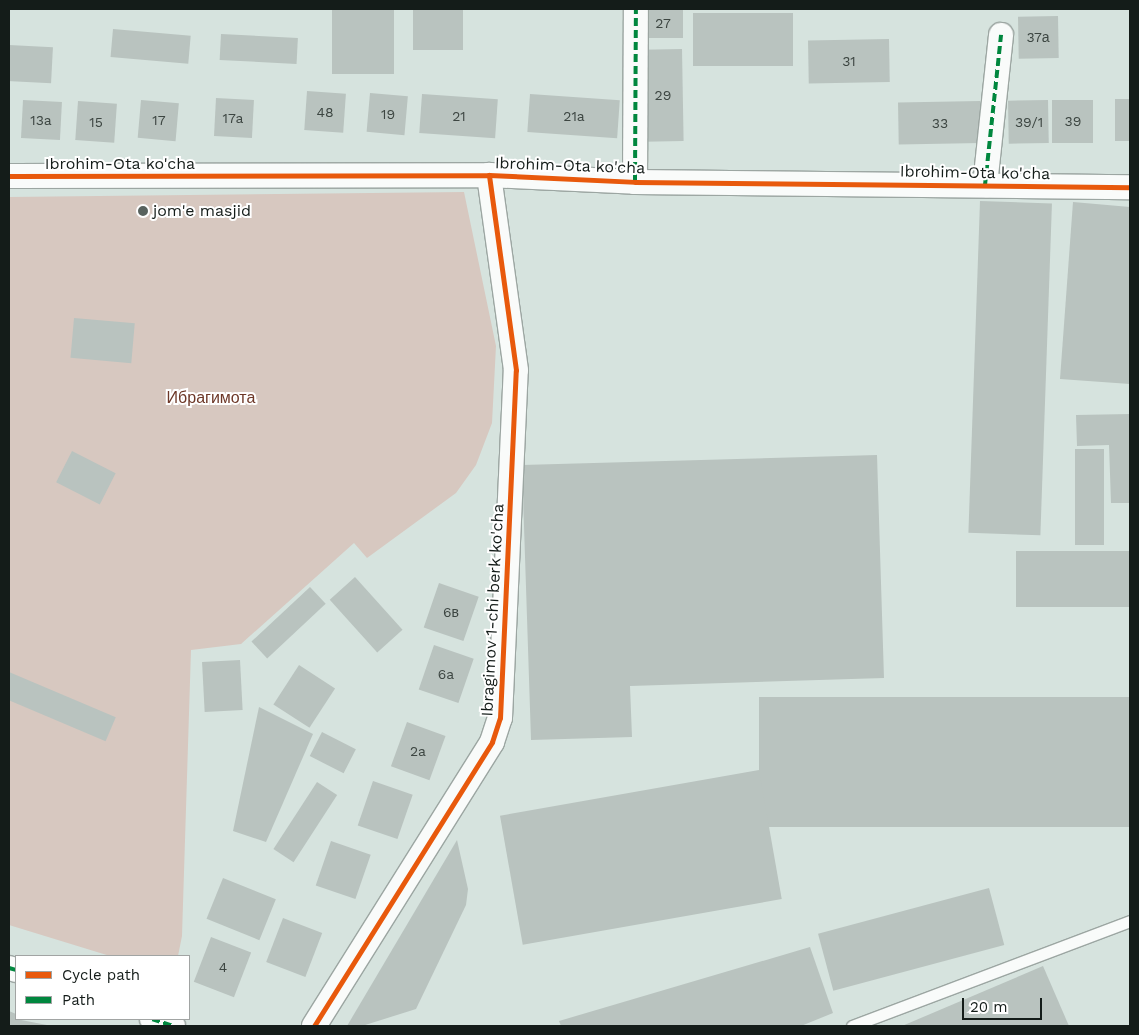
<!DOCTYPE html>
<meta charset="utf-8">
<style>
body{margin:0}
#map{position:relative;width:1139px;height:1035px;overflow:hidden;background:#d6e3de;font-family:"Work Sans",sans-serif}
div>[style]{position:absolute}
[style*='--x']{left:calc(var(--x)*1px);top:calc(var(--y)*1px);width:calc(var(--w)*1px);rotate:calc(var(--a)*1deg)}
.green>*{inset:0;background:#d7c8c0}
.building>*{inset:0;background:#b9c3bf;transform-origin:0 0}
.roads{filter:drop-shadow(1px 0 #9ca6a2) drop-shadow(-1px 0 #9ca6a2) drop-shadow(0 1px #9ca6a2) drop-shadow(0 -1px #9ca6a2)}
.service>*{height:11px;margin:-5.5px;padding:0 5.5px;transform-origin:5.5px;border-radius:5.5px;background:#f9fbfa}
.minor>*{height:24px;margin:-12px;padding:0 12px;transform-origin:12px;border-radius:12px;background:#f9fbfa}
.quiet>*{height:4px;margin-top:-2px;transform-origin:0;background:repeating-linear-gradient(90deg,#00873e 0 8px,transparent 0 12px)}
.cycleway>*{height:5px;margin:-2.5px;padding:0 2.5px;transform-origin:2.5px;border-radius:2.5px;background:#e8590c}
.dots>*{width:14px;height:14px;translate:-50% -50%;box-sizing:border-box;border:2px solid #fff;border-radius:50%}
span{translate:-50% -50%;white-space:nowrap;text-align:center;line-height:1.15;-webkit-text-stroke:4px #fff;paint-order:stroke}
.number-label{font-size:14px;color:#3d4642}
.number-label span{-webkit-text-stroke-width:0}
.street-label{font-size:16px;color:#141c19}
.poi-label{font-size:16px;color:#141c19}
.left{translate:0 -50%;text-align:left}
.park-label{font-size:16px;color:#6d3727}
.frame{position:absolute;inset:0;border:10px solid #141c19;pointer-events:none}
.legend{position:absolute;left:15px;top:955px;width:175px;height:65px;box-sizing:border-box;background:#fff;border:1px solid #a1a4a3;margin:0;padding:6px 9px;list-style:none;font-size:15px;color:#141c19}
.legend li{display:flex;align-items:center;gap:10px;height:25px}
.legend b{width:25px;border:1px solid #a1a4a3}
.scale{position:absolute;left:962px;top:998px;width:80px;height:22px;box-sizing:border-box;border:2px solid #141c19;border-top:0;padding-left:6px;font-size:15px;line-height:18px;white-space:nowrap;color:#141c19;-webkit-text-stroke:4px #fff;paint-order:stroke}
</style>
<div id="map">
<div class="green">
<i style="clip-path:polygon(464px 192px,496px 346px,492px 423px,476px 465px,456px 493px,367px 558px,354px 543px,241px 644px,191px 650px,182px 936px,178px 956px,110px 956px,9px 925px,9px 197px)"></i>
</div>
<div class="building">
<i style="left:332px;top:9px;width:62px;height:65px"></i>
<i style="left:413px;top:9px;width:50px;height:41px"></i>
<i style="left:642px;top:9px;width:41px;height:29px"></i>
<i style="left:693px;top:13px;width:100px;height:53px"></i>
<i style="left:1058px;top:16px;width:42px;height:40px;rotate:89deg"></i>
<i style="left:113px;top:29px;width:78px;height:28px;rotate:5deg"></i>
<i style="left:221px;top:34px;width:77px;height:26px;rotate:3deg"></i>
<i style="left:889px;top:39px;width:43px;height:81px;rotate:89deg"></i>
<i style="left:9px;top:45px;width:44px;height:36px;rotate:3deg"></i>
<i style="left:682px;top:49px;width:92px;height:40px;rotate:89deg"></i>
<i style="left:307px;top:91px;width:39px;height:39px;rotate:4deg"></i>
<i style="left:370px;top:93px;width:38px;height:39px;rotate:5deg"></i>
<i style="left:422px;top:94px;width:76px;height:39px;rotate:4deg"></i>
<i style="left:530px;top:94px;width:90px;height:38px;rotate:4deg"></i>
<i style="left:216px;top:98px;width:38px;height:38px;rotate:3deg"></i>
<i style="left:1115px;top:99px;width:15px;height:42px"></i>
<i style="left:23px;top:100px;width:39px;height:38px;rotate:3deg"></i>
<i style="left:141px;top:100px;width:38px;height:38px;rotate:5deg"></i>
<i style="left:1048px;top:100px;width:43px;height:40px;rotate:89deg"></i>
<i style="left:1052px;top:100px;width:41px;height:43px"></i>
<i style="left:78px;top:101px;width:39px;height:39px;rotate:4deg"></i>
<i style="left:980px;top:101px;width:42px;height:82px;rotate:89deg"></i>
<i style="left:980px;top:201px;width:72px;height:332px;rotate:2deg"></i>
<i style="clip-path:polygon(1073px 202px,1130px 207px,1130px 384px,1060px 379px)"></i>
<i style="left:74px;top:318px;width:61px;height:40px;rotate:5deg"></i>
<i style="clip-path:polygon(1130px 414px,1130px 503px,1111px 503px,1109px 445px,1077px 446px,1076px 415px)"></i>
<i style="left:1075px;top:449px;width:29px;height:96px"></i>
<i style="left:72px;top:451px;width:49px;height:35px;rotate:27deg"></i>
<i style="clip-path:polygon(877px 455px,884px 678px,630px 686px,632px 737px,531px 740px,522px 465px)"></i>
<i style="left:1130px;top:551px;width:56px;height:114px;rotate:90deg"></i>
<i style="left:355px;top:577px;width:71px;height:34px;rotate:48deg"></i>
<i style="left:439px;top:583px;width:42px;height:47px;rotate:19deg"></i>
<i style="left:310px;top:587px;width:23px;height:80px;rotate:47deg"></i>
<i style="left:434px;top:645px;width:42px;height:47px;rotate:19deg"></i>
<i style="left:240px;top:660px;width:50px;height:38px;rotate:87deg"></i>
<i style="left:299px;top:665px;width:43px;height:47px;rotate:33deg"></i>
<i style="left:9px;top:672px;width:116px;height:26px;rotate:23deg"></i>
<i style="left:1130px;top:697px;width:130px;height:371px;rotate:90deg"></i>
<i style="clip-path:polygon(259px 707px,313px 734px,266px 842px,233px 831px)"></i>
<i style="left:407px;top:722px;width:41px;height:47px;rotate:20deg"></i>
<i style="left:322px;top:732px;width:38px;height:27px;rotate:27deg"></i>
<i style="left:759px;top:770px;width:131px;height:263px;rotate:80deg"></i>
<i style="left:373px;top:781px;width:42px;height:47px;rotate:19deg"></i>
<i style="left:317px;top:782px;width:24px;height:80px;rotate:33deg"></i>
<i style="clip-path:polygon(457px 840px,468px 889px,466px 905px,416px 1009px,362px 1026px,347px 1026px)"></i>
<i style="left:331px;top:841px;width:42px;height:47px;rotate:19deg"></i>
<i style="left:223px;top:878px;width:57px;height:44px;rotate:22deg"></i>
<i style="left:989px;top:888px;width:59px;height:177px;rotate:75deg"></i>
<i style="left:283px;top:918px;width:42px;height:47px;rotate:21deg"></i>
<i style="left:211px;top:937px;width:43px;height:48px;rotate:21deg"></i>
<i style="clip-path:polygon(810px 947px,833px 1013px,801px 1026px,561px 1026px,559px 1021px)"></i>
<i style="clip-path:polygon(1043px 966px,1069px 1026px,902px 1026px)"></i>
<i style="clip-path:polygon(9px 1011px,16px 1014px,16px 1019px,52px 1026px,9px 1026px)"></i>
</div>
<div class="roads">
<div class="service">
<i style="--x:852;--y:1026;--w:297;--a:-20.7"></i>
</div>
<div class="minor">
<i style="--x:9;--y:176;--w:480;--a:-0.1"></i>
<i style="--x:489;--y:175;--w:146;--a:2.7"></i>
<i style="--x:635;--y:182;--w:495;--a:0.6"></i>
<i style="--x:635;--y:182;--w:173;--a:-89.7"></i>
<i style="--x:985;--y:185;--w:151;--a:-83.9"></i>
<i style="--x:9;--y:968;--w:7;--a:16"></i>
<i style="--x:152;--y:1019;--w:22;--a:18"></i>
<i style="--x:314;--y:1026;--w:335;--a:-57.9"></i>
<i style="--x:492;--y:742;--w:25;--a:-72"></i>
<i style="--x:500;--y:718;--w:348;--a:-87.4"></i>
<i style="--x:516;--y:370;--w:197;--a:-97.9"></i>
</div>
</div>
<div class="quiet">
<i style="--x:635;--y:182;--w:173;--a:-89.7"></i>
<i style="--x:985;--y:185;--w:151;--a:-83.9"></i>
<i style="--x:9;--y:968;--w:7;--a:16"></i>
<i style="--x:152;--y:1019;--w:22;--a:18"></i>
</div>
<div class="cycleway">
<i style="--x:9;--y:176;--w:480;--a:-0.1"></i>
<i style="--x:489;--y:175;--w:146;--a:2.7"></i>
<i style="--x:635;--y:182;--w:495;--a:0.6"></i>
<i style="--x:314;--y:1026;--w:335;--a:-57.9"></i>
<i style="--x:492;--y:742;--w:25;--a:-72"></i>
<i style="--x:500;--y:718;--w:348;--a:-87.4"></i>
<i style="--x:516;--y:370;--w:197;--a:-97.9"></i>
</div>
<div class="dots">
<i style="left:143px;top:211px;background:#58625e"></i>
</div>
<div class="number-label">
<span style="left:663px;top:23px">27</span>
<span style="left:1038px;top:37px">37а</span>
<span style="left:849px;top:61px">31</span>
<span style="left:663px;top:95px">29</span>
<span style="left:325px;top:112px">48</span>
<span style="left:388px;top:114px">19</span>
<span style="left:459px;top:116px">21</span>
<span style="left:574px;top:116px">21a</span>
<span style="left:233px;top:118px">17a</span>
<span style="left:41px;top:120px">13a</span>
<span style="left:159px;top:120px">17</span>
<span style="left:1073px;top:121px">39</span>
<span style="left:96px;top:122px">15</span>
<span style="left:1029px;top:122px">39/1</span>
<span style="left:940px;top:123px">33</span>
<span style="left:451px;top:612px">6в</span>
<span style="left:446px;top:674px">6a</span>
<span style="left:418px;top:751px">2a</span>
<span style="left:223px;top:967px">4</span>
</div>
<div class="street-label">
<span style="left:120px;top:164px">Ibrohim-Ota ko'cha</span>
<span style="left:570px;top:166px;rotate:2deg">Ibrohim-Ota ko'cha</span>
<span style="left:975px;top:173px;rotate:1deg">Ibrohim-Ota ko'cha</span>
<span style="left:493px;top:610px;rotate:-87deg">Ibragimov 1-chi berk ko'cha</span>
</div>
<div class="poi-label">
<span class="left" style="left:153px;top:211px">jom'e masjid</span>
</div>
<div class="park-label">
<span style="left:211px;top:398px">Ибрагимота</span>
</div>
<div class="frame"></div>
<ul class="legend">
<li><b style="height:6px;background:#e8590c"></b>Cycle path</li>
<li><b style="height:6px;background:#00873e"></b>Path</li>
</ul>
<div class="scale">20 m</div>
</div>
